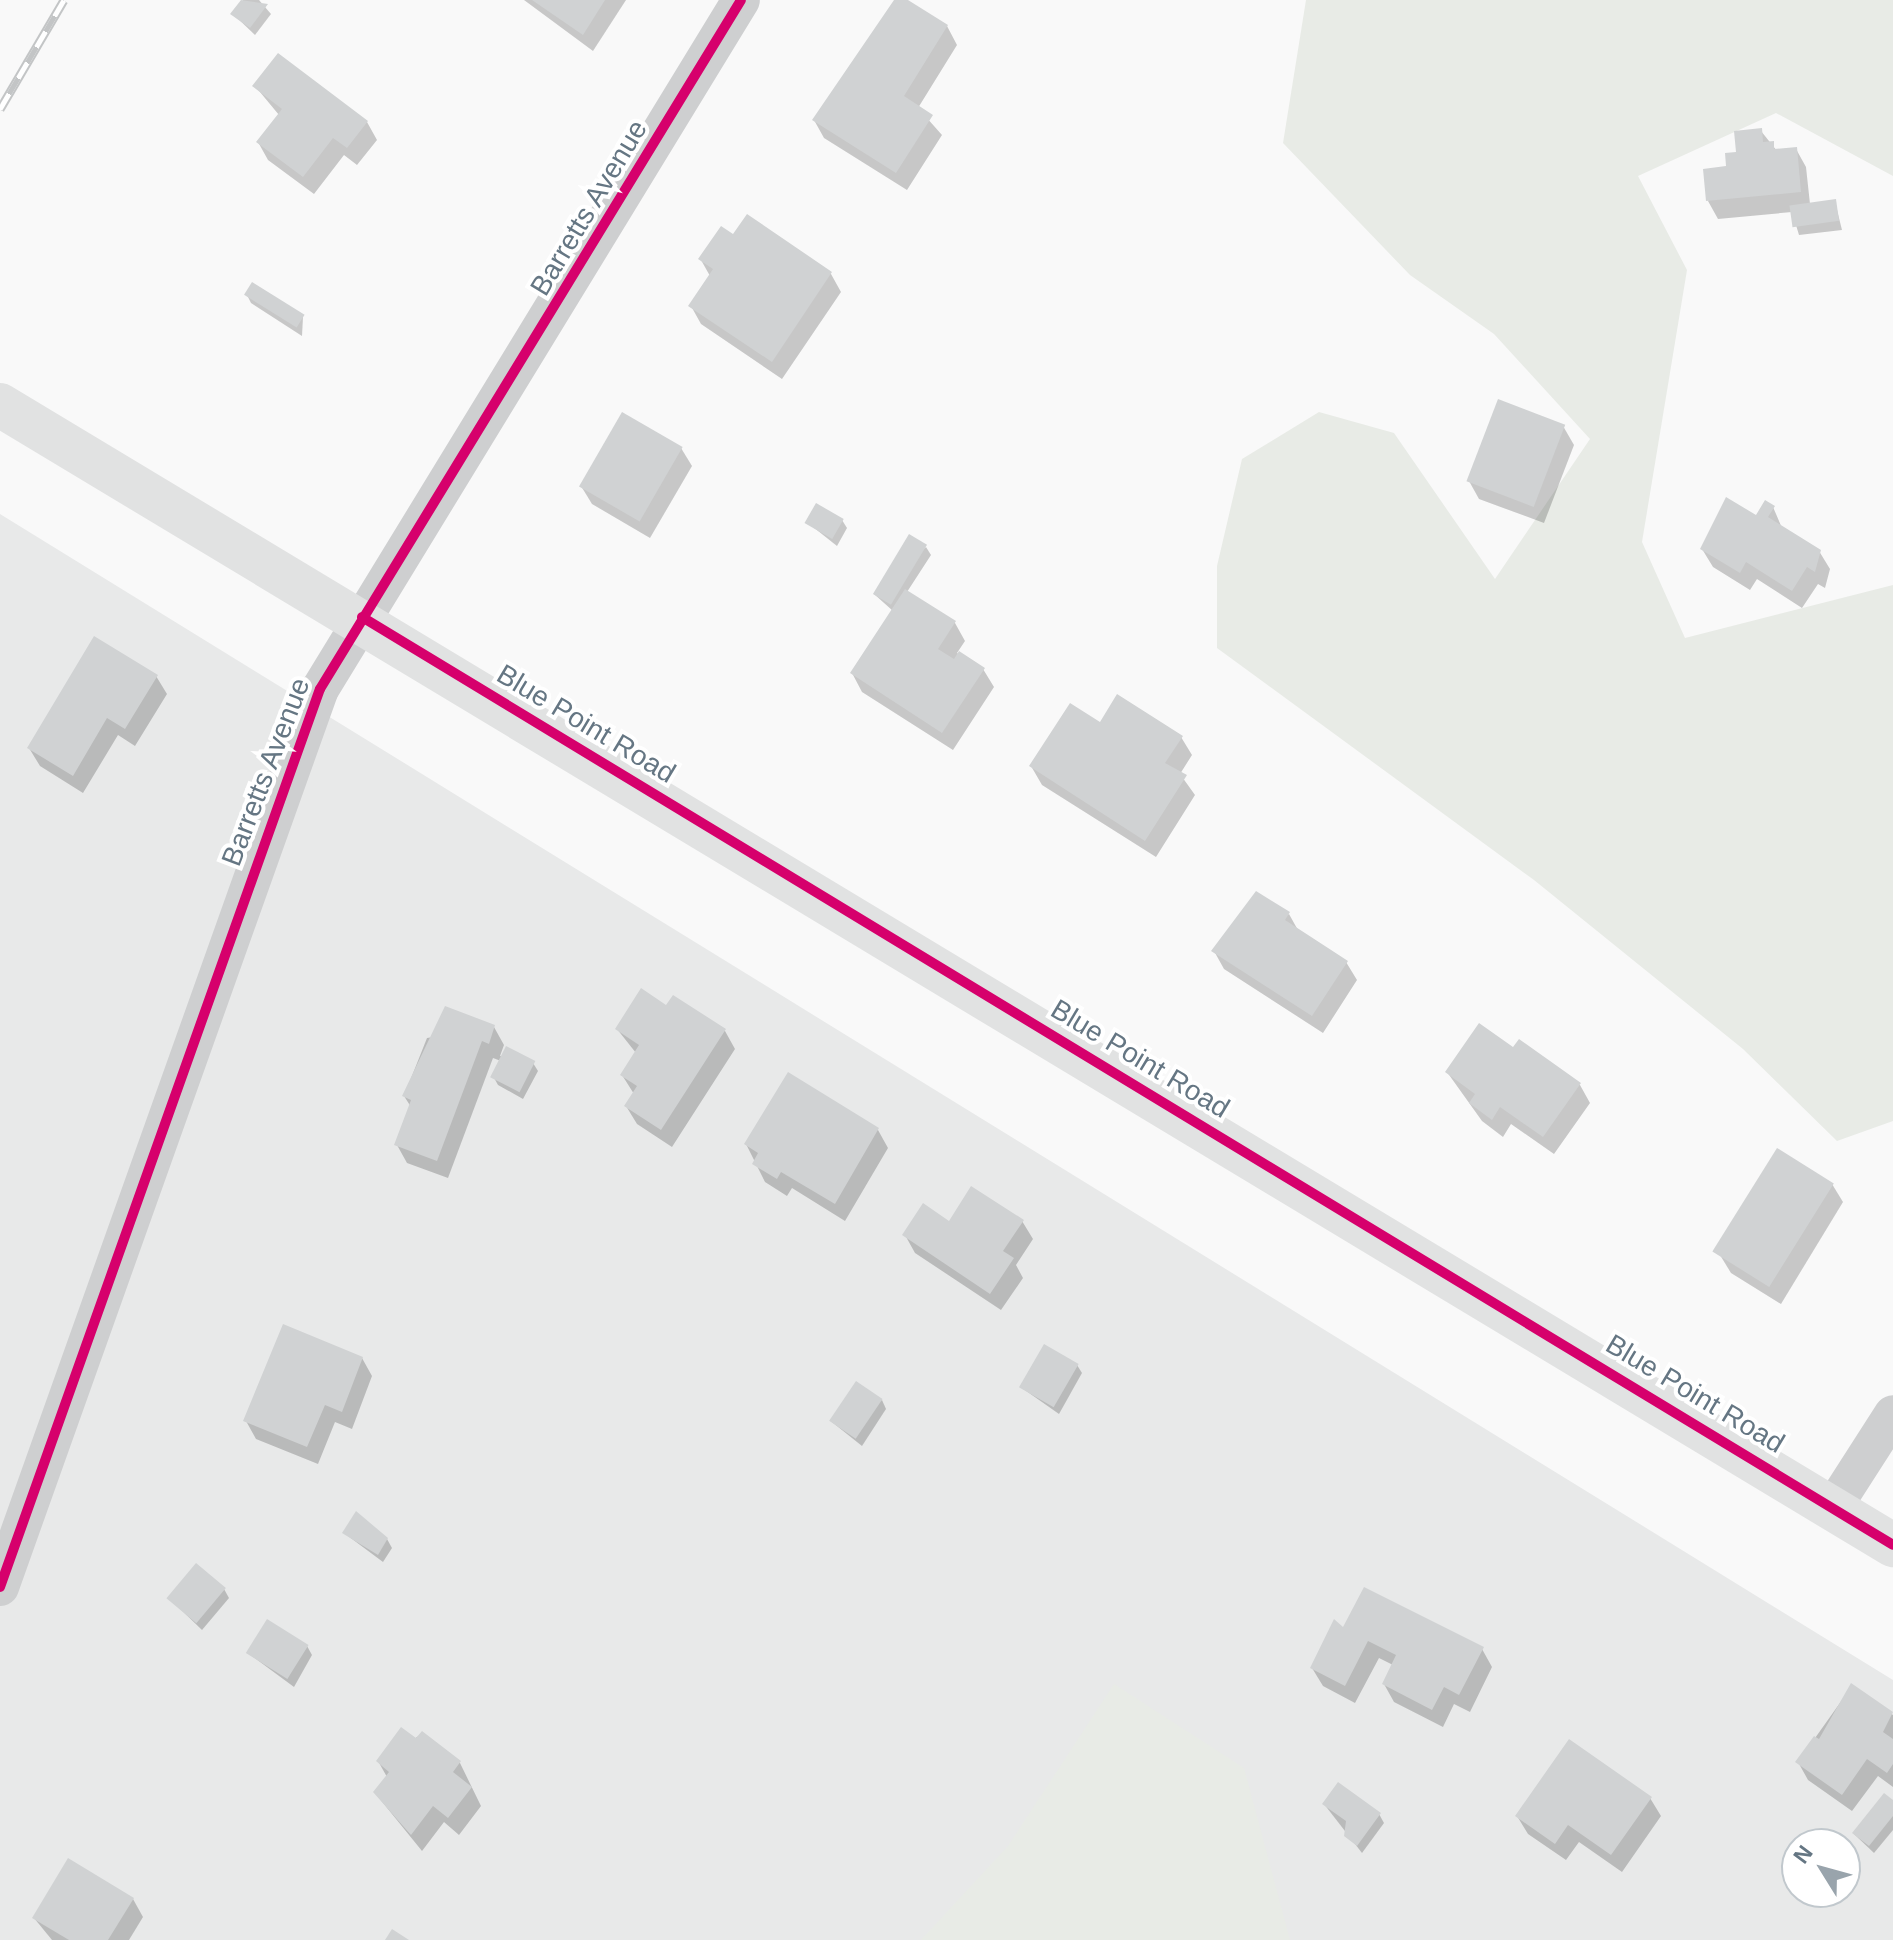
<!DOCTYPE html>
<style>
body{margin:0}
#map{position:relative;width:1893px;height:1940px;overflow:hidden;background:#f9f9f9;font-family:Arial,sans-serif}
div>[style]{position:absolute}
[style*='--x']{left:calc(var(--x)*1px);top:calc(var(--y)*1px);width:calc(var(--w)*1px);rotate:calc(var(--a)*1deg)}
.built>*{inset:0;background:#e8e9e9}
.green>*{inset:0;background:#e8ebe6}
.shadow>*{inset:0;background:#0003}
.building>*{inset:0;background:#d0d2d3;transform-origin:0 0}
.street>*{height:38px;margin:-19px;padding:0 19px;transform-origin:19px;border-radius:19px;background:#cecfd0}
.secondary>*{height:44px;margin:-22px;padding:0 22px;transform-origin:22px;border-radius:22px;background:#e1e2e2}
.rail>*{height:9px;margin-top:-4.5px;transform-origin:0;background:repeating-linear-gradient(90deg,#fff 0 18px,#c3c5c6 0 36px);box-sizing:border-box;border-block:2px solid #c3c5c6}
.cycleway>*{height:10px;margin:-5px;padding:0 5px;transform-origin:5px;border-radius:5px;background:#d6006c}
span{translate:-50% -50%;white-space:nowrap;text-align:center;line-height:1.15;-webkit-text-stroke:8px #fff;paint-order:stroke}
.street-label{font-size:28px;color:#657683}
.north{position:absolute;left:1781px;top:1828px;width:80px;height:80px;box-sizing:border-box;background:#fff;border:2px solid #c1c8cd;border-radius:50%;rotate:307deg;font-size:22px;font-weight:700;line-height:32px;text-align:center;color:#657683}
.north::after{content:'';display:block;margin:auto;width:28px;height:36px;background:#99a4ac;clip-path:polygon(50% 0,100% 100%,50% 72%,0 100%)}
</style>
<div id="map">
<div class="built">
<i style="clip-path:polygon(evenodd,0 514px,1893px 1680px,1893px 1940px,0 1940px,0 514px,1797px 1844px,1845px 1844px,1845px 1892px,1797px 1892px,1797px 1844px)"></i>
</div>
<div class="green">
<i style="clip-path:polygon(1306px 0,1893px 0,1893px 176px,1776px 113px,1638px 176px,1687px 270px,1642px 542px,1685px 638px,1893px 585px,1893px 1121px,1837px 1141px,1743px 1049px,1534px 880px,1217px 648px,1217px 566px,1242px 459px,1319px 412px,1394px 433px,1495px 579px,1590px 439px,1494px 334px,1410px 275px,1283px 143px)"></i>
<i style="clip-path:polygon(1114px 1684px,1244px 1768px,1290px 1940px,921px 1940px,1008px 1846px)"></i>
</div>
<div class="shadow">
<i style="clip-path:polygon(243px 0,259px 0,271px 14px,255px 35px,233px 14px)"></i>
<i style="clip-path:polygon(524px 0,626px 0,593px 51px)"></i>
<i style="clip-path:polygon(896px 0,947px 26px,957px 45px,918px 108px,942px 135px,907px 190px,824px 138px,814px 120px)"></i>
<i style="clip-path:polygon(255px 86px,367px 122px,377px 140px,357px 165px,344px 155px,314px 194px,268px 160px,258px 142px,279px 115px)"></i>
<i style="clip-path:polygon(1761px 131px,1777px 151px,1796px 149px,1806px 167px,1810px 204px,1835px 202px,1842px 230px,1799px 235px,1792px 212px,1718px 219px,1708px 201px)"></i>
<i style="clip-path:polygon(734px 237px,831px 274px,841px 292px,782px 379px,701px 324px,691px 306px,710px 276px,701px 260px)"></i>
<i style="clip-path:polygon(247px 295px,303px 317px,302px 336px,251px 303px)"></i>
<i style="clip-path:polygon(1563px 426px,1574px 445px,1544px 523px,1479px 499px,1469px 481px)"></i>
<i style="clip-path:polygon(681px 448px,692px 466px,650px 538px,592px 504px,581px 486px)"></i>
<i style="clip-path:polygon(1773px 507px,1782px 528px,1819px 551px,1830px 569px,1825px 588px,1818px 584px,1802px 608px,1757px 579px,1750px 590px,1713px 567px,1702px 549px)"></i>
<i style="clip-path:polygon(842px 520px,847px 528px,837px 546px,808px 523px)"></i>
<i style="clip-path:polygon(926px 547px,931px 555px,907px 592px,955px 623px,965px 641px,957px 653px,983px 669px,994px 687px,953px 750px,862px 692px,852px 673px,893px 611px,874px 594px)"></i>
<i style="clip-path:polygon(156px 676px,167px 694px,135px 746px,118px 735px,83px 793px,40px 766px,29px 748px)"></i>
<i style="clip-path:polygon(1101px 724px,1181px 737px,1192px 755px,1180px 774px,1195px 795px,1156px 857px,1042px 785px,1031px 766px)"></i>
<i style="clip-path:polygon(1289px 914px,1299px 932px,1346px 962px,1357px 980px,1323px 1033px,1224px 969px,1214px 951px)"></i>
<i style="clip-path:polygon(667px 1007px,725px 1031px,735px 1049px,672px 1147px,637px 1124px,626px 1106px,634px 1094px,622px 1075px,636px 1053px,617px 1029px)"></i>
<i style="clip-path:polygon(494px 1027px,504px 1045px,500px 1056px,533px 1063px,538px 1071px,523px 1099px,498px 1085px,493px 1076px,501px 1061px,493px 1058px,448px 1178px,407px 1163px,397px 1145px,411px 1107px,404px 1096px,427px 1038px)"></i>
<i style="clip-path:polygon(1514px 1050px,1580px 1085px,1590px 1103px,1554px 1154px,1511px 1124px,1503px 1137px,1482px 1121px,1447px 1072px)"></i>
<i style="clip-path:polygon(878px 1130px,888px 1148px,845px 1221px,792px 1188px,787px 1196px,765px 1182px,746px 1144px)"></i>
<i style="clip-path:polygon(1832px 1184px,1843px 1202px,1781px 1304px,1731px 1273px,1720px 1255px)"></i>
<i style="clip-path:polygon(1022px 1221px,1033px 1239px,1016px 1265px,1023px 1278px,1001px 1310px,915px 1253px,905px 1235px,950px 1223px)"></i>
<i style="clip-path:polygon(362px 1358px,372px 1376px,352px 1429px,335px 1422px,318px 1464px,256px 1439px,246px 1421px)"></i>
<i style="clip-path:polygon(1077px 1365px,1082px 1373px,1059px 1414px,1022px 1388px)"></i>
<i style="clip-path:polygon(882px 1400px,886px 1409px,862px 1446px,832px 1422px)"></i>
<i style="clip-path:polygon(344px 1533px,387px 1539px,392px 1548px,383px 1562px)"></i>
<i style="clip-path:polygon(224px 1589px,229px 1598px,202px 1630px,170px 1599px)"></i>
<i style="clip-path:polygon(1344px 1631px,1482px 1649px,1492px 1667px,1470px 1712px,1454px 1704px,1443px 1727px,1394px 1702px,1384px 1684px,1393px 1665px,1379px 1658px,1355px 1703px,1323px 1686px,1312px 1668px)"></i>
<i style="clip-path:polygon(307px 1646px,312px 1655px,294px 1687px,248px 1653px)"></i>
<i style="clip-path:polygon(1852px 1686px,1893px 1715px,1893px 1787px,1878px 1776px,1852px 1811px,1808px 1780px,1798px 1762px)"></i>
<i style="clip-path:polygon(422px 1734px,460px 1763px,481px 1806px,459px 1835px,444px 1822px,422px 1851px,375px 1793px,387px 1777px,378px 1761px)"></i>
<i style="clip-path:polygon(1650px 1798px,1661px 1816px,1622px 1872px,1579px 1842px,1566px 1860px,1528px 1834px,1517px 1816px)"></i>
<i style="clip-path:polygon(1893px 1803px,1893px 1830px,1874px 1853px,1854px 1834px)"></i>
<i style="clip-path:polygon(1324px 1804px,1379px 1814px,1384px 1823px,1362px 1853px)"></i>
<i style="clip-path:polygon(133px 1899px,143px 1917px,129px 1940px,52px 1940px,34px 1918px)"></i>
</div>
<div class="building">
<i style="clip-path:polygon(241px 0,268px 4px,250px 28px,230px 14px)"></i>
<i style="clip-path:polygon(532px 0,605px 0,583px 35px)"></i>
<i style="clip-path:polygon(894px 0,908px 0,948px 25px,904px 96px,933px 115px,896px 173px,812px 120px)"></i>
<i style="clip-path:polygon(278px 53px,368px 121px,347px 148px,333px 138px,303px 177px,256px 142px,282px 109px,252px 86px)"></i>
<i style="clip-path:polygon(1762px 128px,1763px 142px,1774px 141px,1774px 149px,1797px 147px,1801px 192px,1706px 201px,1703px 169px,1726px 166px,1725px 153px,1736px 152px,1734px 131px)"></i>
<i style="left:1836px;top:199px;width:22px;height:47px;rotate:82deg"></i>
<i style="clip-path:polygon(747px 214px,832px 272px,772px 362px,688px 306px,713px 269px,698px 259px,721px 226px,733px 234px)"></i>
<i style="left:252px;top:282px;width:62px;height:15px;rotate:32deg"></i>
<i style="left:1498px;top:399px;width:72px;height:88px;rotate:21deg"></i>
<i style="left:622px;top:412px;width:70px;height:86px;rotate:30deg"></i>
<i style="clip-path:polygon(1726px 497px,1756px 515px,1765px 500px,1775px 506px,1768px 517px,1821px 550px,1815px 572px,1807px 567px,1792px 591px,1746px 562px,1740px 573px,1700px 549px)"></i>
<i style="left:816px;top:503px;width:32px;height:23px;rotate:30deg"></i>
<i style="left:909px;top:534px;width:21px;height:70px;rotate:31deg"></i>
<i style="clip-path:polygon(905px 589px,956px 621px,938px 649px,954px 659px,959px 651px,985px 668px,942px 733px,850px 673px)"></i>
<i style="clip-path:polygon(94px 636px,158px 675px,125px 729px,107px 718px,73px 776px,27px 748px)"></i>
<i style="clip-path:polygon(1117px 694px,1183px 736px,1165px 763px,1187px 775px,1145px 841px,1029px 766px,1070px 703px,1100px 722px)"></i>
<i style="clip-path:polygon(1256px 891px,1290px 912px,1285px 920px,1348px 961px,1312px 1016px,1211px 951px)"></i>
<i style="clip-path:polygon(641px 988px,666px 1005px,673px 995px,726px 1029px,661px 1130px,624px 1106px,637px 1086px,620px 1075px,639px 1045px,615px 1029px)"></i>
<i style="clip-path:polygon(445px 1006px,495px 1025px,489px 1044px,482px 1041px,437px 1161px,394px 1145px,411px 1100px,402px 1096px)"></i>
<i style="clip-path:polygon(1479px 1023px,1513px 1047px,1519px 1039px,1581px 1083px,1543px 1137px,1500px 1107px,1492px 1120px,1469px 1103px,1475px 1094px,1445px 1072px)"></i>
<i style="left:506px;top:1046px;width:33px;height:35px;rotate:27deg"></i>
<i style="clip-path:polygon(788px 1072px,879px 1128px,835px 1204px,781px 1172px,777px 1179px,752px 1164px,758px 1153px,744px 1144px)"></i>
<i style="left:1777px;top:1148px;width:67px;height:122px;rotate:32deg"></i>
<i style="clip-path:polygon(971px 1186px,1024px 1220px,1003px 1251px,1014px 1258px,990px 1294px,902px 1235px,923px 1203px,949px 1221px)"></i>
<i style="clip-path:polygon(283px 1324px,363px 1357px,342px 1412px,325px 1405px,307px 1447px,243px 1421px)"></i>
<i style="left:1044px;top:1344px;width:40px;height:50px;rotate:30deg"></i>
<i style="left:856px;top:1381px;width:32px;height:48px;rotate:34deg"></i>
<i style="clip-path:polygon(356px 1511px,388px 1538px,378px 1555px,342px 1533px)"></i>
<i style="left:196px;top:1563px;width:39px;height:46px;rotate:40deg"></i>
<i style="clip-path:polygon(1364px 1587px,1484px 1647px,1459px 1695px,1444px 1687px,1432px 1710px,1382px 1684px,1396px 1655px,1368px 1641px,1345px 1686px,1310px 1668px,1334px 1619px,1343px 1627px)"></i>
<i style="left:267px;top:1619px;width:49px;height:40px;rotate:32deg"></i>
<i style="clip-path:polygon(1851px 1683px,1893px 1712px,1883px 1732px,1893px 1739px,1893px 1764px,1887px 1773px,1867px 1759px,1842px 1795px,1795px 1762px,1814px 1736px,1819px 1739px)"></i>
<i style="clip-path:polygon(401px 1727px,416px 1738px,422px 1731px,461px 1761px,453px 1772px,472px 1787px,448px 1818px,433px 1806px,411px 1835px,373px 1792px,389px 1772px,376px 1761px)"></i>
<i style="clip-path:polygon(1569px 1739px,1652px 1797px,1611px 1855px,1568px 1825px,1555px 1844px,1515px 1816px)"></i>
<i style="clip-path:polygon(1338px 1782px,1381px 1813px,1357px 1846px,1344px 1836px,1346px 1821px,1322px 1804px)"></i>
<i style="clip-path:polygon(1884px 1793px,1893px 1800px,1893px 1816px,1869px 1846px,1852px 1833px)"></i>
<i style="clip-path:polygon(68px 1858px,134px 1898px,108px 1940px,69px 1940px,32px 1918px)"></i>
<i style="clip-path:polygon(392px 1929px,409px 1940px,385px 1940px)"></i>
</div>
<div class="street">
<i style="--x:1834;--y:1506;--w:109;--a:-57.3"></i>
<i style="--x:0;--y:1587;--w:953;--a:-70.39"></i>
<i style="--x:320;--y:689;--w:807;--a:-58.57"></i>
</div>
<div class="secondary">
<i style="--x:0;--y:405;--w:2210;--a:31.06"></i>
</div>
<div class="rail">
<i style="--x:0;--y:109;--w:126;--a:-59.6"></i>
</div>
<div class="cycleway">
<i style="--x:362;--y:617;--w:1790;--a:31.22"></i>
<i style="--x:0;--y:1587;--w:953;--a:-70.39"></i>
<i style="--x:320;--y:689;--w:807;--a:-58.57"></i>
</div>
<div class="street-label">
<span style="left:589px;top:208px;rotate:-59deg">Barretts Avenue</span>
<span style="left:586px;top:724px;rotate:31deg">Blue Point Road</span>
<span style="left:266px;top:772px;rotate:-69deg">Barretts Avenue</span>
<span style="left:1140px;top:1059px;rotate:31deg">Blue Point Road</span>
<span style="left:1695px;top:1394px;rotate:31deg">Blue Point Road</span>
</div>
<div class="north">N</div>
</div>
